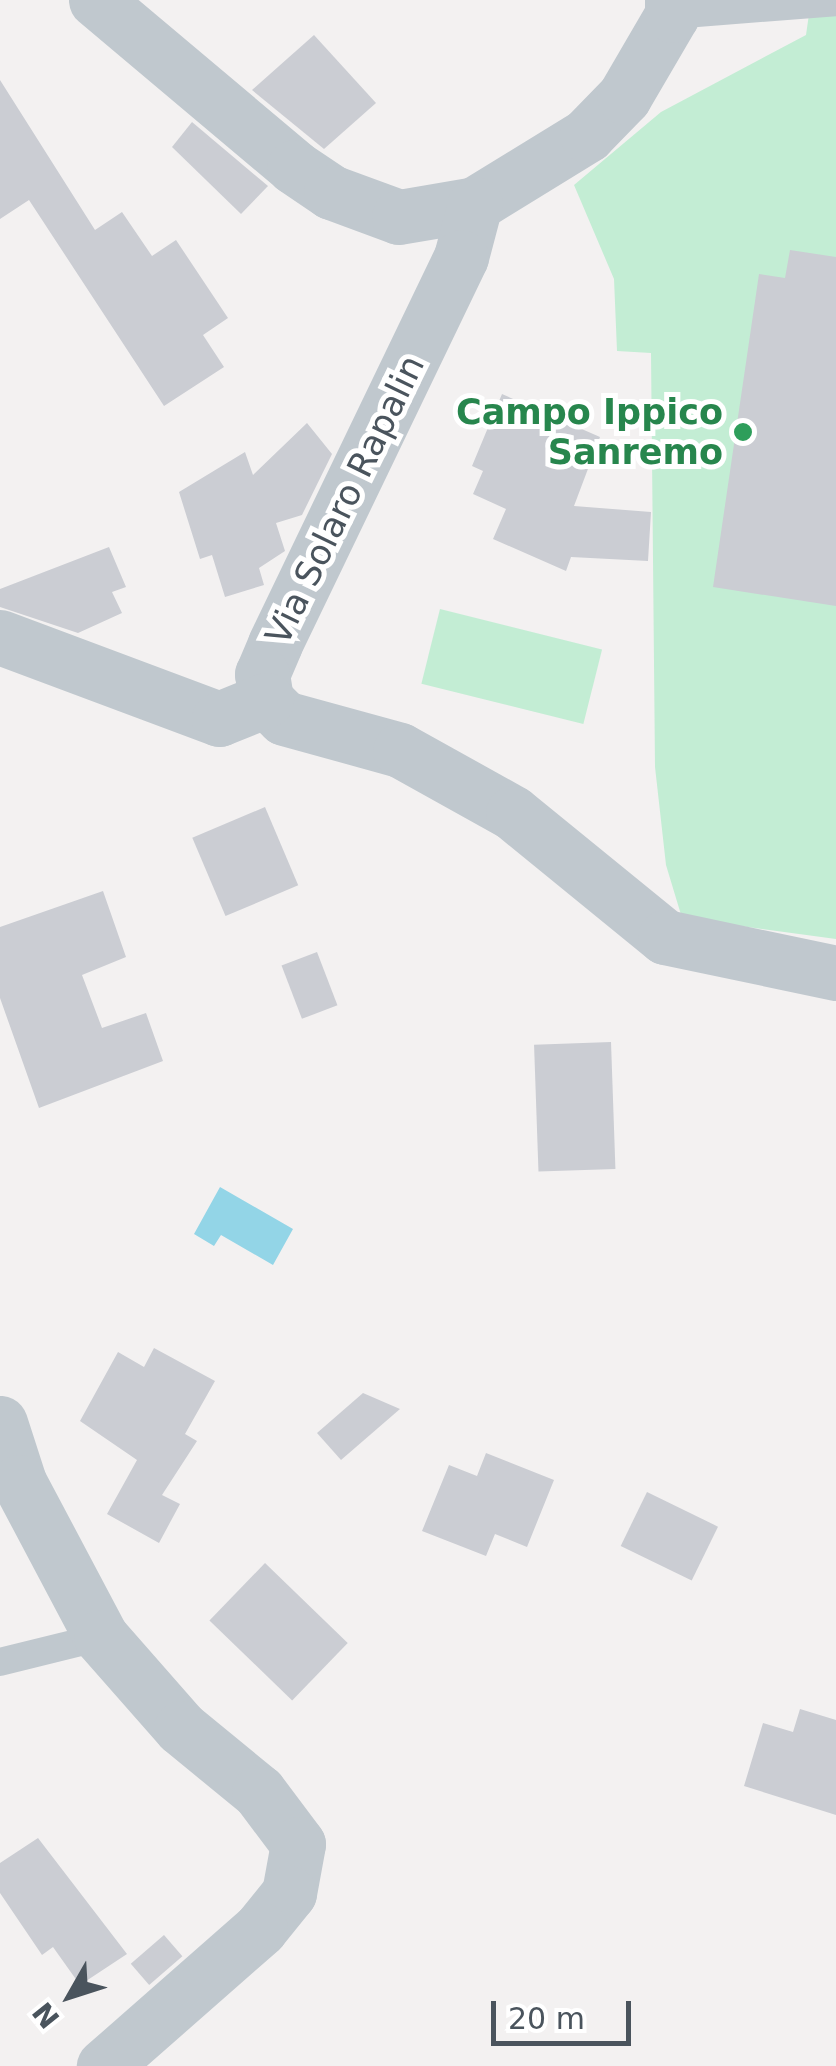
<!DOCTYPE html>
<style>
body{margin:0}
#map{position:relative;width:836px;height:2066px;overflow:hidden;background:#f3f1f1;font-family:"DejaVu Sans",sans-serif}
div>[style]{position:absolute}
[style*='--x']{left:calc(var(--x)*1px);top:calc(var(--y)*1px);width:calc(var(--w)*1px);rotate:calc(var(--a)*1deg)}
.green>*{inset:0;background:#c3edd4;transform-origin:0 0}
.water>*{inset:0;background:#93d5e7}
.building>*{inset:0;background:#cbcdd3;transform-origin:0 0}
.lane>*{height:28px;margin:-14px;padding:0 14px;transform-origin:14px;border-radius:14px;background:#c0c8ce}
.street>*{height:55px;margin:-27.5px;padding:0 27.5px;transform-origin:27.5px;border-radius:27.5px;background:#c0c8ce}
.dots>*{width:28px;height:28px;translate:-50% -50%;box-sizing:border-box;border:5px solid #fff;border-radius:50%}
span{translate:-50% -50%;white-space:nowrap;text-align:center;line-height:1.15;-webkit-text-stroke:10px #fff;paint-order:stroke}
.leisure-label{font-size:35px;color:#27864d;font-weight:700}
.right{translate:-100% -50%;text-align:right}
.street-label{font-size:35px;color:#4a545d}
.north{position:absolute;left:20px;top:1946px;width:100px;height:100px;-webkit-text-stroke:8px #fff;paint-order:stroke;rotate:231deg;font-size:28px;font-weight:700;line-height:40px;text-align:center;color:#4a545d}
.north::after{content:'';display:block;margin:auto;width:35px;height:45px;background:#4a545d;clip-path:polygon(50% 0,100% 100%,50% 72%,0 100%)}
.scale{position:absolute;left:491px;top:2001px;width:140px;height:45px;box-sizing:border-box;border:5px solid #4a545d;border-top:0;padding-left:12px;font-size:30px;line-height:35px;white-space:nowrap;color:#4a545d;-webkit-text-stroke:8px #fff;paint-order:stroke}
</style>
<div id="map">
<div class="green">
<i style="clip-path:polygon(811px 0,836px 0,836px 939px,682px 918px,666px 865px,655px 767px,651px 353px,617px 351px,614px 279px,574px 185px,661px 112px,806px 35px)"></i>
<i style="left:440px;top:609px;width:167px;height:77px;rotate:14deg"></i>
</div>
<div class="water">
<i style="clip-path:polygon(220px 1187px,293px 1229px,273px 1265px,221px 1235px,214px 1246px,194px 1234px)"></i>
</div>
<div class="building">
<i style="clip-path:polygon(314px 35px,376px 103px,324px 149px,252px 90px)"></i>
<i style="clip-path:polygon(0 80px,95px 230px,122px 212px,152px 256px,176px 240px,228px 318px,203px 335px,224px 367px,164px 406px,29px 200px,0 219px)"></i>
<i style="clip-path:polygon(192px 122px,268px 186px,241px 214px,172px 147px)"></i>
<i style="clip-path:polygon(790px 250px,836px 257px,836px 606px,713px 587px,759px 274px,785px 278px)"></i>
<i style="clip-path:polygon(502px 394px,600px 437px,574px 506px,651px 512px,648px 561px,571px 557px,566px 571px,493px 539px,506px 509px,473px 494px,483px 471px,472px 466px)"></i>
<i style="clip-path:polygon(307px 423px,332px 454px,302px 515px,276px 523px,285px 551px,259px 568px,264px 585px,225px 597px,212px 555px,200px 559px,179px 492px,245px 452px,253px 475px)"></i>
<i style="clip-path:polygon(109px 547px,126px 587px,112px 592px,122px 613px,78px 633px,0 607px,0 589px)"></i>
<i style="left:265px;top:807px;width:85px;height:79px;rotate:67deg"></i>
<i style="clip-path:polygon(103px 891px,126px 957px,82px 975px,102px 1028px,146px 1013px,163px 1061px,39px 1108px,0 998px,0 927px)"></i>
<i style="left:317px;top:952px;width:57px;height:38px;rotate:69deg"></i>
<i style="left:611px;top:1042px;width:127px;height:77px;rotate:88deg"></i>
<i style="clip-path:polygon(154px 1348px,215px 1381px,185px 1434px,197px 1441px,162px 1495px,180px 1504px,159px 1543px,107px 1514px,137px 1460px,80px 1421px,118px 1352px,144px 1367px)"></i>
<i style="clip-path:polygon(363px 1393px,400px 1409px,341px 1460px,317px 1433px)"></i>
<i style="clip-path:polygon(486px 1453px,554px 1480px,527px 1547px,495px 1534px,486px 1556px,422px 1531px,449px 1465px,477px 1476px)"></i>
<i style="left:647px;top:1492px;width:79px;height:60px;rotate:26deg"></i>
<i style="left:265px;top:1563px;width:115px;height:80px;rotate:44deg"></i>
<i style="clip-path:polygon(800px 1709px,836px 1720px,836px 1815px,744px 1786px,763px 1723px,793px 1732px)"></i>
<i style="clip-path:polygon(38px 1838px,127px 1954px,80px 1985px,53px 1947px,42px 1955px,0 1893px,0 1863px)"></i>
<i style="left:164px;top:1935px;width:28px;height:44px;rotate:49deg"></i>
</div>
<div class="lane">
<i style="--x:672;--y:15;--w:165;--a:-4.5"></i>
<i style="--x:0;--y:1662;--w:104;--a:-13.9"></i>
</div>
<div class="street">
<i style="--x:96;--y:0;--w:259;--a:40.1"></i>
<i style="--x:294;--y:167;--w:45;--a:34"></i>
<i style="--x:331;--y:192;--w:72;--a:20.2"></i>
<i style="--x:399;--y:217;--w:77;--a:-9.7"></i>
<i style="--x:475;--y:204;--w:132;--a:-31.6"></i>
<i style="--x:587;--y:135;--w:53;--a:-45.8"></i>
<i style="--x:624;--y:97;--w:95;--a:-59.7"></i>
<i style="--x:672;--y:15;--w:15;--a:-90"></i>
<i style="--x:475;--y:204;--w:55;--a:104.8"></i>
<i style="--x:461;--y:257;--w:429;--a:115.7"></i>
<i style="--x:275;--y:644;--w:33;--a:113"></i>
<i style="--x:262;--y:674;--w:26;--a:81"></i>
<i style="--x:266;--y:700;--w:25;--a:45"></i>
<i style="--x:284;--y:718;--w:120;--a:15.4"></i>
<i style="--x:400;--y:750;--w:129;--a:29.1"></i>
<i style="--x:513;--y:813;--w:196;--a:39.2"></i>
<i style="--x:665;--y:937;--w:175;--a:11.9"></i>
<i style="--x:0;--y:637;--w:234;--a:20.5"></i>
<i style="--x:219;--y:719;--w:51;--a:-22"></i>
<i style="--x:0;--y:1423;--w:62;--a:72.1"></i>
<i style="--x:19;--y:1482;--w:175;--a:62.1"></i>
<i style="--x:101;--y:1637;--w:121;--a:48.7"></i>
<i style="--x:181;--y:1728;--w:101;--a:39.4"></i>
<i style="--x:259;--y:1792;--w:65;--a:53.1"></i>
<i style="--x:298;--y:1844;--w:50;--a:100.4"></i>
<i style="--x:289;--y:1893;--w:46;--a:128.9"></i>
<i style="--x:260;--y:1929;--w:208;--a:138.7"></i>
</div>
<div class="dots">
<i style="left:743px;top:432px;background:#2e9e5b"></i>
</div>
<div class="leisure-label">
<span class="right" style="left:723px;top:432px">Campo Ippico<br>Sanremo</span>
</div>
<div class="street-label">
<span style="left:345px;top:500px;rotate:-64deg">Via Solaro Rapalin</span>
</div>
<div class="north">N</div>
<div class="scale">20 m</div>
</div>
